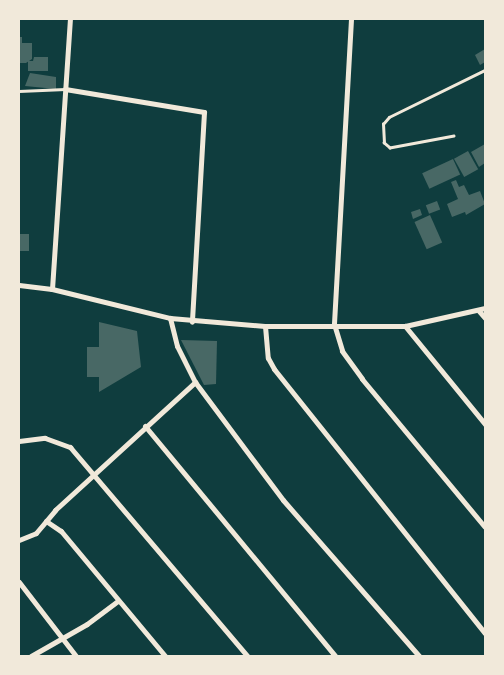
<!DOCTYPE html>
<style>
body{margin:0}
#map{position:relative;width:504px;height:675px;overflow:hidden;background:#0f3d3e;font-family:Roboto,sans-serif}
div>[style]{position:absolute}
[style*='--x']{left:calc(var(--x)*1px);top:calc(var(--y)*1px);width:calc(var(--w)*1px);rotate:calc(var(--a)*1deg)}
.building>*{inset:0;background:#486865;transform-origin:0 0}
.service>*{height:2.5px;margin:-1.25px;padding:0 1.25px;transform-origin:1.25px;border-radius:1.25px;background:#f1e9da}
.minor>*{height:5px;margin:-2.5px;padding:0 2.5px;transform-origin:2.5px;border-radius:2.5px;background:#f1e9da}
span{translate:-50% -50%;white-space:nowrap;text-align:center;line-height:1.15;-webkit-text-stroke:5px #f1e9da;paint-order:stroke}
.frame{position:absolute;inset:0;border:20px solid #f1e9da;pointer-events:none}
</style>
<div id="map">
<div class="building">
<i style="clip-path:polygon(19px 37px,22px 37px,22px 43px,32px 43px,32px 59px,26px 63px,19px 63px)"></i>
<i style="clip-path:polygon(485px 49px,485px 62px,480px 65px,475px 55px)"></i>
<i style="clip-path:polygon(34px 57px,48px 57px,48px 71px,28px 71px,28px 61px,33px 61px)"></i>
<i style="clip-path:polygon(30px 73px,56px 77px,56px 89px,25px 86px)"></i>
<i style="clip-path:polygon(485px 144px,485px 163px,479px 167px,471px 152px)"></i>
<i style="left:468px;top:151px;width:21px;height:16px;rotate:61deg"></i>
<i style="left:453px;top:159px;width:17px;height:34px;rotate:65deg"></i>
<i style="clip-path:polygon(456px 180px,459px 187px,464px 185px,469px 195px,480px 191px,485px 204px,466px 215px,465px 212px,452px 217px,447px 204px,458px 199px,451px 182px)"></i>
<i style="left:437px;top:201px;width:9px;height:12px;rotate:69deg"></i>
<i style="clip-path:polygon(420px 209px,422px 215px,413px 219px,411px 212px)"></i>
<i style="left:430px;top:215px;width:30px;height:17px;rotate:66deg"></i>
<i style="left:19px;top:234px;width:10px;height:17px"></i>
<i style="clip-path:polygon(99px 322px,137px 331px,141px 367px,99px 392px,99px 377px,87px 377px,87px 347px,99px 347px)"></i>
<i style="clip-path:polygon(181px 340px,217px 341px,216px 384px,204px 385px)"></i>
</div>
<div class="service">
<i style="--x:19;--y:91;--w:46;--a:-2.5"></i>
<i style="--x:454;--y:136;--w:65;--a:169.4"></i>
<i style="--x:390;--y:148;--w:8;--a:-140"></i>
<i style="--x:384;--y:143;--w:19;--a:-93"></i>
<i style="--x:383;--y:124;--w:9;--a:-49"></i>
<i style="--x:389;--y:117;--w:107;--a:-26.1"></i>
</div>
<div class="minor">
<i style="--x:351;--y:19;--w:305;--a:93.2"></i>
<i style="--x:334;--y:324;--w:28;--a:73"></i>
<i style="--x:342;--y:351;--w:34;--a:54"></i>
<i style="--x:362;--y:379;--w:192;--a:50.3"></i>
<i style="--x:65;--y:89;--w:141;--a:9.4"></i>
<i style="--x:204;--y:112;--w:210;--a:93.3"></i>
<i style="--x:19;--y:285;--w:33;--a:7"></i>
<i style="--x:52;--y:289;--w:122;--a:13.8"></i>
<i style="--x:170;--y:318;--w:95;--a:4.8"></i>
<i style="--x:265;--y:326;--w:140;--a:0"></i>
<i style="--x:405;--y:326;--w:82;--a:-12.7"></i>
<i style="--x:52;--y:289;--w:271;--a:-86.2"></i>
<i style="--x:479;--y:311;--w:9;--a:49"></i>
<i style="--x:265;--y:326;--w:32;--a:85"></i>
<i style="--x:268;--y:358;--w:13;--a:61"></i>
<i style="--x:274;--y:369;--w:338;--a:51.4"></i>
<i style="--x:405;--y:326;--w:127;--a:50.8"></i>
<i style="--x:195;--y:382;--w:147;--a:53.3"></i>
<i style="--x:283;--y:500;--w:207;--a:48.9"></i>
<i style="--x:145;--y:426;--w:298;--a:50.4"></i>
<i style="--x:19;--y:441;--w:26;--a:-7"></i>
<i style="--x:45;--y:438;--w:27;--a:20"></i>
<i style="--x:70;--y:447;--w:274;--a:49.7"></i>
<i style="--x:46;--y:521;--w:18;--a:34"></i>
<i style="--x:61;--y:531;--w:163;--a:50.2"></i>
<i style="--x:19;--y:540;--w:18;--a:-22"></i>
<i style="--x:36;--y:533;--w:30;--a:-50"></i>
<i style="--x:55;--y:510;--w:190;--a:-42.4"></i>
<i style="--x:195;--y:382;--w:40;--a:-116.6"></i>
<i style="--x:177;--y:346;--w:29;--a:-104"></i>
<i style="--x:19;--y:582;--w:93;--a:52.4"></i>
<i style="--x:31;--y:656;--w:64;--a:-29.7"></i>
<i style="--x:87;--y:624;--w:38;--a:-37"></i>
</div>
<div class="frame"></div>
</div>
